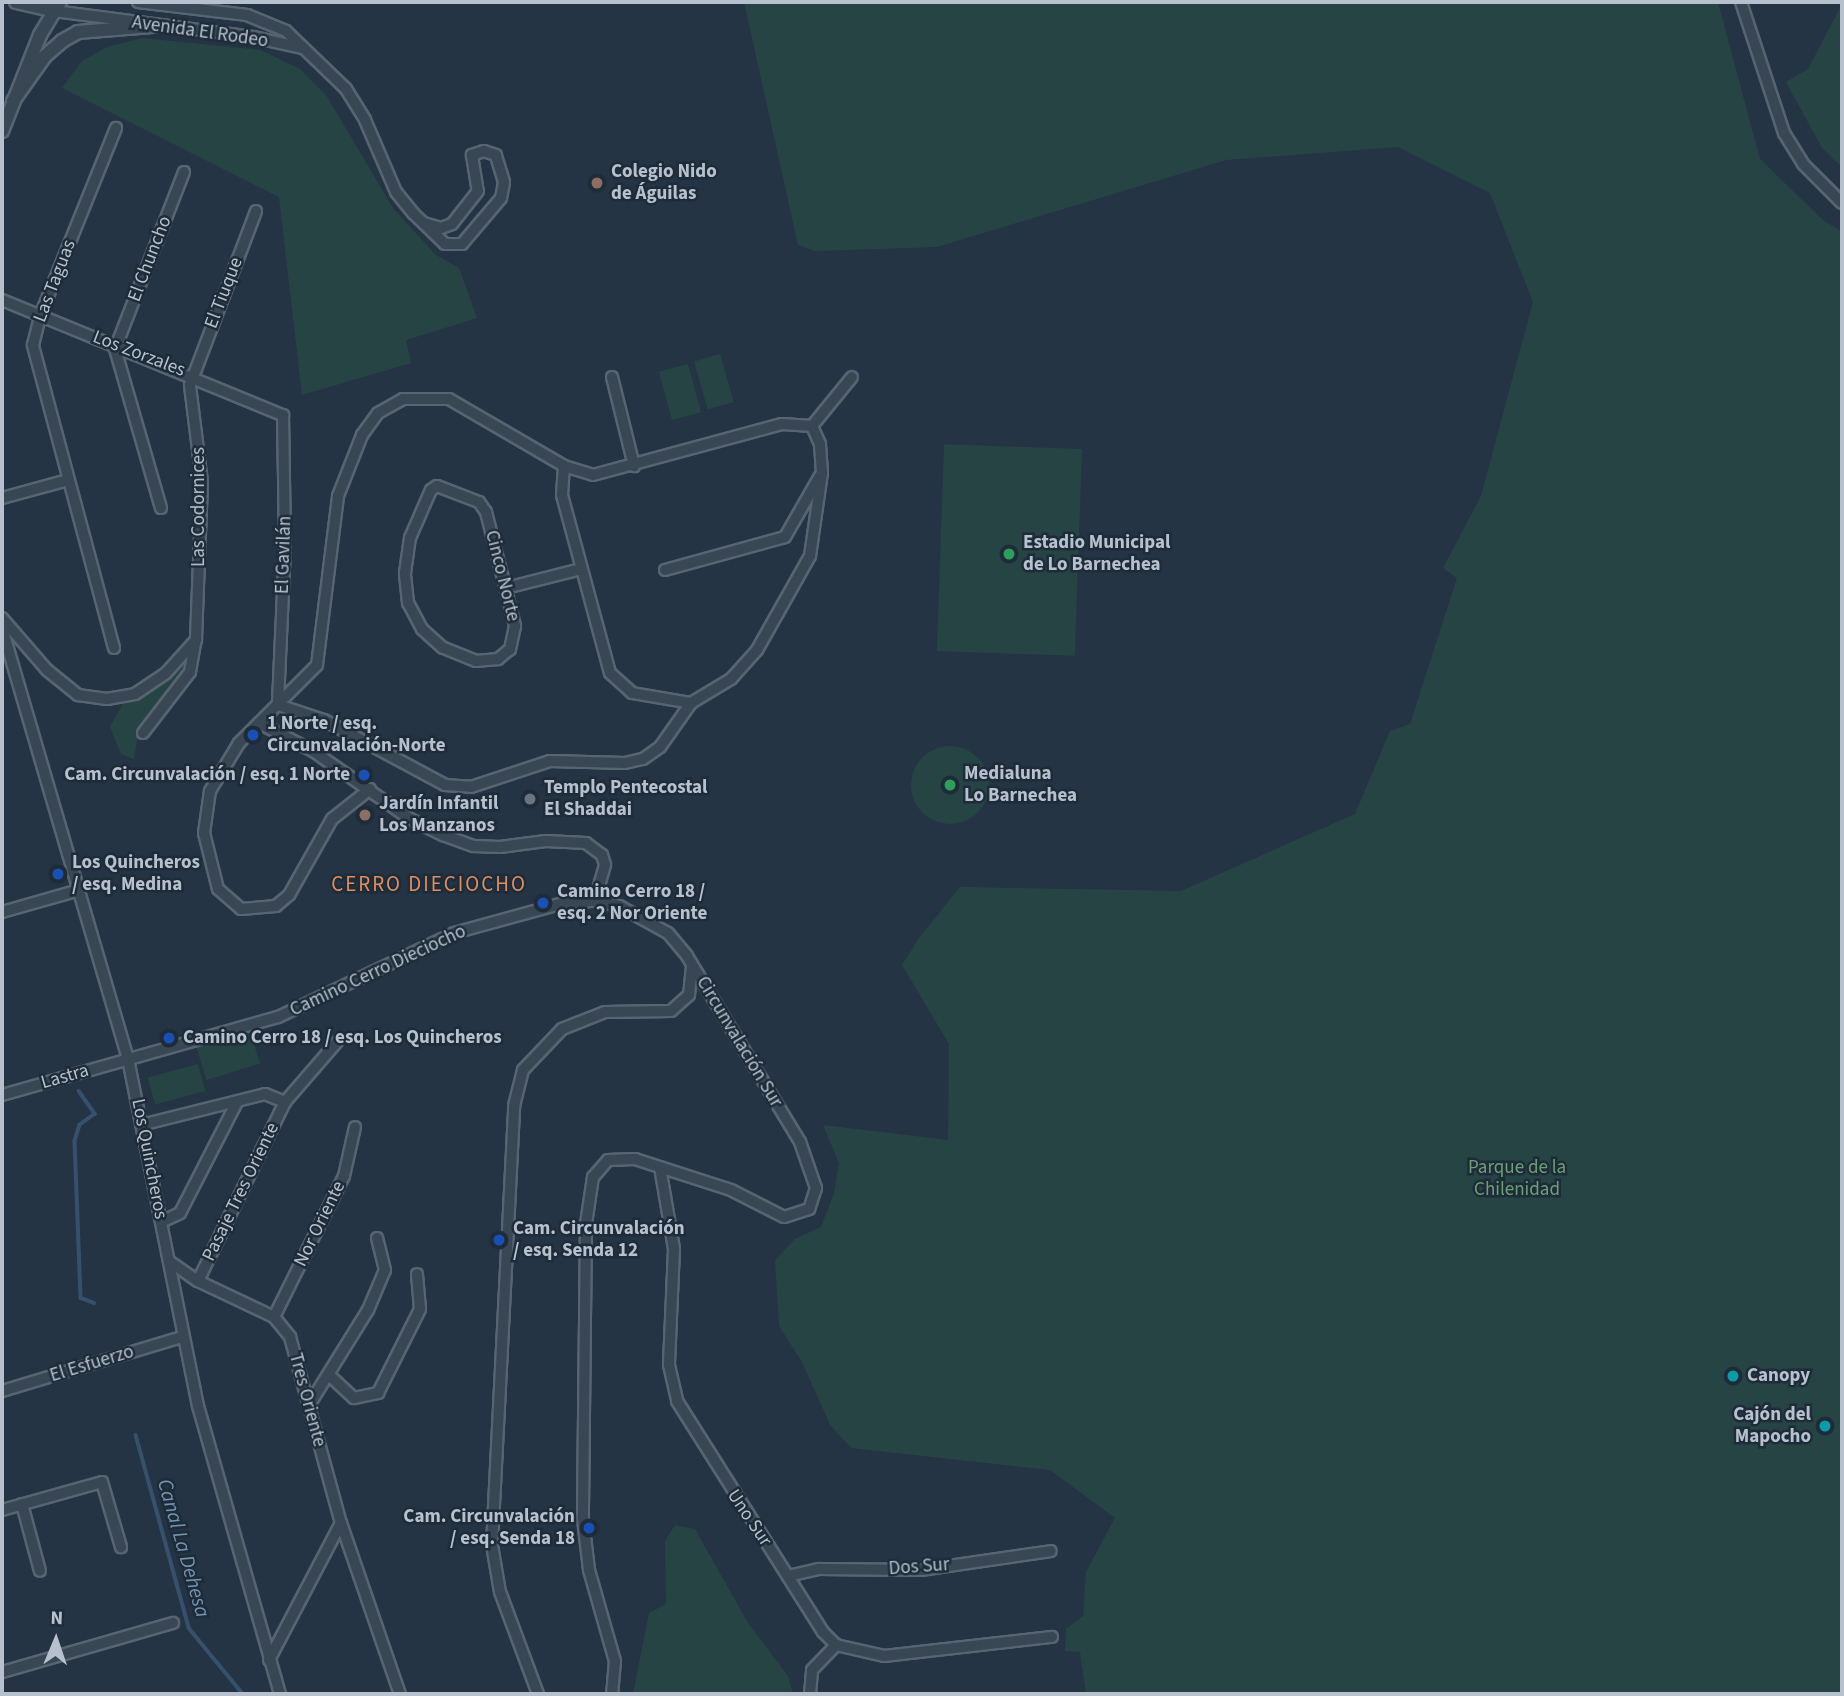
<!DOCTYPE html>
<meta charset="utf-8">
<style>
body{margin:0}
#map{position:relative;width:1844px;height:1696px;overflow:hidden;background:#243444;font-family:"Source Sans 3",sans-serif}
div>[style]{position:absolute}
[style*='--x']{left:calc(var(--x)*1px);top:calc(var(--y)*1px);width:calc(var(--w)*1px);rotate:calc(var(--a)*1deg)}
.green>*{inset:0;background:#274445;transform-origin:0 0}
.round{border-radius:50%}
.stream>*{height:3.5px;margin:-1.75px;padding:0 1.75px;transform-origin:1.75px;border-radius:1.75px;background:#37516d}
.roads{filter:drop-shadow(2px 0 #576471) drop-shadow(-2px 0 #576471) drop-shadow(0 2px #576471) drop-shadow(0 -2px #576471)}
.minor>*{height:10px;margin:-5px;padding:0 5px;transform-origin:5px;border-radius:5px;background:#394654}
.tertiary>*{height:12px;margin:-6px;padding:0 6px;transform-origin:6px;border-radius:6px;background:#394654}
.dots>*{width:19px;height:19px;translate:-50% -50%;box-sizing:border-box;border:4px solid #1e2b39;border-radius:50%}
span{translate:-50% -50%;white-space:nowrap;text-align:center;line-height:1.15;-webkit-text-stroke:5px #1e2b39;paint-order:stroke}
.street-label{font-size:19px;color:#b6c1cd}
.poi-label{font-size:19px;color:#b6c1cd;font-weight:700}
.left{translate:0 -50%;text-align:left}
.right{translate:-100% -50%;text-align:right}
.park-label{font-size:19px;color:#6ca074}
.neighbourhood-label{font-size:21px;color:#de8e60;letter-spacing:2px}
.water-label{font-size:21px;color:#7494b3;font-style:italic}
.frame{position:absolute;inset:0;border:4px solid #b6c1cd;pointer-events:none}
.north{position:absolute;left:21px;top:1605px;width:70px;height:70px;-webkit-text-stroke:5px #1e2b39;paint-order:stroke;rotate:2deg;font-size:19px;font-weight:700;line-height:28px;text-align:center;color:#b6c1cd}
.north::after{content:'';display:block;margin:auto;width:24px;height:32px;background:#b6c1cd;clip-path:polygon(50% 0,100% 100%,50% 72%,0 100%)}
</style>
<div id="map">
<div class="green">
<i style="clip-path:polygon(744px 2px,1718px 2px,1760px 159px,1824px 221px,1842px 231px,1842px 1694px,1086px 1694px,1080px 1652px,1065px 1651px,1066px 1629px,1083px 1616px,1086px 1572px,1115px 1518px,1050px 1470px,851px 1448px,830px 1425px,802px 1362px,779px 1326px,775px 1260px,795px 1239px,821px 1227px,834px 1193px,839px 1163px,823px 1125px,948px 1140px,949px 1044px,902px 965px,919px 938px,960px 887px,1181px 891px,1355px 814px,1390px 731px,1410px 724px,1457px 578px,1443px 568px,1481px 496px,1533px 302px,1490px 193px,1398px 147px,1226px 160px,937px 247px,815px 251px,798px 245px)"></i>
<i style="clip-path:polygon(1842px 4px,1842px 167px,1822px 148px,1786px 82px,1808px 69px)"></i>
<i style="clip-path:polygon(142px 38px,260px 50px,300px 69px,326px 95px,393px 208px,436px 255px,459px 268px,477px 318px,406px 340px,411px 363px,302px 395px,279px 197px,62px 88px,82px 61px,107px 47px)"></i>
<i style="left:720px;top:354px;width:50px;height:27px;rotate:74deg"></i>
<i style="left:688px;top:364px;width:50px;height:30px;rotate:75deg"></i>
<i style="left:1082px;top:449px;width:207px;height:138px;rotate:92deg"></i>
<i style="clip-path:polygon(185px 661px,184px 672px,138px 732px,134px 759px,121px 754px,110px 727px,124px 702px,137px 701px)"></i>
<i class="round" style="left:911px;top:746px;width:78px;height:78px"></i>
<i style="left:250px;top:1031px;width:34px;height:56px;rotate:73deg"></i>
<i style="left:198px;top:1064px;width:28px;height:52px;rotate:75deg"></i>
<i style="clip-path:polygon(675px 1525px,695px 1529px,748px 1623px,788px 1676px,793px 1694px,633px 1694px,649px 1613px,666px 1604px,665px 1541px)"></i>
</div>
<div class="stream">
<i style="--x:79;--y:1091;--w:28;--a:55"></i>
<i style="--x:95;--y:1114;--w:19;--a:144"></i>
<i style="--x:80;--y:1125;--w:17;--a:107"></i>
<i style="--x:75;--y:1141;--w:157;--a:87.8"></i>
<i style="--x:81;--y:1298;--w:14;--a:21"></i>
<i style="--x:136;--y:1435;--w:200;--a:74.6"></i>
<i style="--x:189;--y:1628;--w:85;--a:50.7"></i>
</div>
<div class="roads">
<div class="minor">
<i style="--x:138;--y:2;--w:110;--a:6.8"></i>
<i style="--x:247;--y:15;--w:42;--a:22.3"></i>
<i style="--x:286;--y:31;--w:83;--a:44"></i>
<i style="--x:346;--y:89;--w:36;--a:58"></i>
<i style="--x:365;--y:120;--w:78;--a:66.7"></i>
<i style="--x:396;--y:192;--w:28;--a:51"></i>
<i style="--x:414;--y:214;--w:43;--a:44.1"></i>
<i style="--x:445;--y:244;--w:17;--a:0"></i>
<i style="--x:462;--y:244;--w:60;--a:-49.7"></i>
<i style="--x:501;--y:198;--w:16;--a:-79"></i>
<i style="--x:504;--y:182;--w:28;--a:-107"></i>
<i style="--x:496;--y:155;--w:13;--a:-162"></i>
<i style="--x:484;--y:151;--w:13;--a:162"></i>
<i style="--x:472;--y:155;--w:36;--a:81"></i>
<i style="--x:478;--y:191;--w:42;--a:128.2"></i>
<i style="--x:452;--y:224;--w:12;--a:160"></i>
<i style="--x:441;--y:228;--w:18;--a:-164"></i>
<i style="--x:1741;--y:2;--w:138;--a:71.8"></i>
<i style="--x:1784;--y:133;--w:36;--a:58"></i>
<i style="--x:1803;--y:164;--w:55;--a:45"></i>
<i style="--x:54;--y:11;--w:201;--a:7.4"></i>
<i style="--x:253;--y:37;--w:50;--a:12.7"></i>
<i style="--x:2;--y:300;--w:304;--a:22.3"></i>
<i style="--x:283;--y:415;--w:133;--a:89.1"></i>
<i style="--x:285;--y:548;--w:157;--a:92.6"></i>
<i style="--x:612;--y:377;--w:92;--a:76.1"></i>
<i style="--x:812;--y:426;--w:63;--a:-50.8"></i>
<i style="--x:564;--y:466;--w:29;--a:94"></i>
<i style="--x:562;--y:495;--w:184;--a:74.9"></i>
<i style="--x:610;--y:673;--w:30;--a:42"></i>
<i style="--x:632;--y:693;--w:60;--a:9.6"></i>
<i style="--x:437;--y:486;--w:45;--a:20.9"></i>
<i style="--x:479;--y:502;--w:12;--a:55"></i>
<i style="--x:486;--y:512;--w:118;--a:75.7"></i>
<i style="--x:515;--y:626;--w:24;--a:102"></i>
<i style="--x:510;--y:649;--w:16;--a:140"></i>
<i style="--x:498;--y:659;--w:22;--a:175"></i>
<i style="--x:476;--y:661;--w:35;--a:-158"></i>
<i style="--x:443;--y:648;--w:28;--a:-138"></i>
<i style="--x:422;--y:629;--w:30;--a:-118"></i>
<i style="--x:408;--y:603;--w:30;--a:-96"></i>
<i style="--x:405;--y:573;--w:35;--a:-82"></i>
<i style="--x:410;--y:538;--w:52;--a:-66.4"></i>
<i style="--x:431;--y:490;--w:7;--a:-34"></i>
<i style="--x:2;--y:498;--w:68;--a:-15.3"></i>
<i style="--x:161;--y:508;--w:166;--a:-106.1"></i>
<i style="--x:115;--y:349;--w:190;--a:-68.7"></i>
<i style="--x:665;--y:570;--w:124;--a:-15.4"></i>
<i style="--x:785;--y:537;--w:70;--a:-60.2"></i>
<i style="--x:506;--y:588;--w:77;--a:-14.2"></i>
<i style="--x:2;--y:618;--w:69;--a:49.1"></i>
<i style="--x:47;--y:670;--w:40;--a:39"></i>
<i style="--x:78;--y:695;--w:29;--a:8"></i>
<i style="--x:107;--y:699;--w:28;--a:-10"></i>
<i style="--x:135;--y:694;--w:37;--a:-34"></i>
<i style="--x:166;--y:673;--w:45;--a:-47.7"></i>
<i style="--x:2;--y:628;--w:449;--a:73.7"></i>
<i style="--x:128;--y:1059;--w:354;--a:78.6"></i>
<i style="--x:198;--y:1406;--w:299;--a:74.1"></i>
<i style="--x:114;--y:648;--w:314;--a:-105"></i>
<i style="--x:33;--y:345;--w:30;--a:-76"></i>
<i style="--x:40;--y:316;--w:203;--a:-68"></i>
<i style="--x:278;--y:705;--w:48;--a:18.1"></i>
<i style="--x:324;--y:720;--w:137;--a:28.2"></i>
<i style="--x:445;--y:785;--w:26;--a:4"></i>
<i style="--x:471;--y:787;--w:83;--a:-18.2"></i>
<i style="--x:550;--y:761;--w:75;--a:1.5"></i>
<i style="--x:625;--y:763;--w:18;--a:-13"></i>
<i style="--x:643;--y:759;--w:21;--a:-35"></i>
<i style="--x:660;--y:747;--w:54;--a:-54.8"></i>
<i style="--x:691;--y:703;--w:47;--a:-31"></i>
<i style="--x:731;--y:679;--w:39;--a:-48"></i>
<i style="--x:757;--y:650;--w:108;--a:-60.6"></i>
<i style="--x:810;--y:556;--w:84;--a:-81.8"></i>
<i style="--x:822;--y:473;--w:29;--a:-94"></i>
<i style="--x:820;--y:444;--w:20;--a:-114"></i>
<i style="--x:259;--y:723;--w:61;--a:27.4"></i>
<i style="--x:313;--y:751;--w:118;--a:35"></i>
<i style="--x:410;--y:819;--w:37;--a:26"></i>
<i style="--x:443;--y:835;--w:33;--a:20"></i>
<i style="--x:474;--y:846;--w:26;--a:2"></i>
<i style="--x:500;--y:847;--w:46;--a:-7.4"></i>
<i style="--x:546;--y:841;--w:40;--a:2.9"></i>
<i style="--x:586;--y:843;--w:20;--a:37"></i>
<i style="--x:602;--y:855;--w:10;--a:73"></i>
<i style="--x:605;--y:865;--w:37;--a:106"></i>
<i style="--x:143;--y:733;--w:77;--a:-52.4"></i>
<i style="--x:190;--y:672;--w:34;--a:-80"></i>
<i style="--x:196;--y:639;--w:157;--a:-87.8"></i>
<i style="--x:202;--y:482;--w:98;--a:-97.1"></i>
<i style="--x:190;--y:385;--w:186;--a:-69.2"></i>
<i style="--x:370;--y:789;--w:48;--a:141.7"></i>
<i style="--x:332;--y:819;--w:87;--a:119.5"></i>
<i style="--x:289;--y:895;--w:17;--a:140"></i>
<i style="--x:276;--y:906;--w:35;--a:175"></i>
<i style="--x:241;--y:909;--w:30;--a:-139"></i>
<i style="--x:218;--y:889;--w:58;--a:-104"></i>
<i style="--x:204;--y:833;--w:42;--a:-81.9"></i>
<i style="--x:210;--y:791;--w:56;--a:-58.9"></i>
<i style="--x:239;--y:743;--w:110;--a:-45"></i>
<i style="--x:317;--y:665;--w:170;--a:-82.9"></i>
<i style="--x:338;--y:496;--w:66;--a:-68.5"></i>
<i style="--x:362;--y:435;--w:27;--a:-54"></i>
<i style="--x:378;--y:413;--w:29;--a:-29"></i>
<i style="--x:403;--y:399;--w:46;--a:0"></i>
<i style="--x:449;--y:399;--w:133;--a:30.2"></i>
<i style="--x:564;--y:466;--w:30;--a:17"></i>
<i style="--x:593;--y:475;--w:196;--a:-15.1"></i>
<i style="--x:782;--y:424;--w:30;--a:4"></i>
<i style="--x:2;--y:912;--w:80;--a:-15.9"></i>
<i style="--x:2;--y:1095;--w:287;--a:-15.8"></i>
<i style="--x:278;--y:1017;--w:195;--a:-25.5"></i>
<i style="--x:454;--y:933;--w:114;--a:-15.3"></i>
<i style="--x:564;--y:903;--w:31;--a:-4"></i>
<i style="--x:595;--y:901;--w:25;--a:12"></i>
<i style="--x:619;--y:906;--w:56;--a:28.9"></i>
<i style="--x:668;--y:933;--w:30;--a:50"></i>
<i style="--x:687;--y:956;--w:218;--a:58.7"></i>
<i style="--x:800;--y:1142;--w:49;--a:70.8"></i>
<i style="--x:816;--y:1188;--w:22;--a:108"></i>
<i style="--x:809;--y:1209;--w:26;--a:162"></i>
<i style="--x:784;--y:1217;--w:59;--a:-153"></i>
<i style="--x:731;--y:1190;--w:101;--a:-162.1"></i>
<i style="--x:635;--y:1159;--w:27;--a:178"></i>
<i style="--x:608;--y:1160;--w:23;--a:131"></i>
<i style="--x:593;--y:1177;--w:48;--a:98.5"></i>
<i style="--x:586;--y:1224;--w:295;--a:90.6"></i>
<i style="--x:583;--y:1519;--w:51;--a:83.3"></i>
<i style="--x:589;--y:1570;--w:95;--a:74.1"></i>
<i style="--x:615;--y:1661;--w:33;--a:95"></i>
<i style="--x:145;--y:1124;--w:124;--a:-14"></i>
<i style="--x:265;--y:1094;--w:22;--a:22"></i>
<i style="--x:660;--y:1167;--w:83;--a:80.3"></i>
<i style="--x:674;--y:1249;--w:116;--a:92.5"></i>
<i style="--x:669;--y:1365;--w:37;--a:77"></i>
<i style="--x:677;--y:1401;--w:273;--a:57.7"></i>
<i style="--x:823;--y:1632;--w:18;--a:45"></i>
<i style="--x:836;--y:1645;--w:49;--a:12.9"></i>
<i style="--x:884;--y:1656;--w:169;--a:-6.5"></i>
<i style="--x:161;--y:1222;--w:21;--a:-25"></i>
<i style="--x:180;--y:1213;--w:125;--a:-62.8"></i>
<i style="--x:169;--y:1261;--w:35;--a:35"></i>
<i style="--x:198;--y:1281;--w:84;--a:25.3"></i>
<i style="--x:274;--y:1317;--w:26;--a:51"></i>
<i style="--x:290;--y:1337;--w:193;--a:74.7"></i>
<i style="--x:341;--y:1523;--w:181;--a:71"></i>
<i style="--x:198;--y:1281;--w:199;--a:-64.1"></i>
<i style="--x:285;--y:1102;--w:79;--a:-49.1"></i>
<i style="--x:274;--y:1317;--w:157;--a:-63.6"></i>
<i style="--x:344;--y:1176;--w:50;--a:-77.3"></i>
<i style="--x:329;--y:1375;--w:34;--a:43"></i>
<i style="--x:354;--y:1398;--w:25;--a:-12"></i>
<i style="--x:378;--y:1393;--w:94;--a:-63.4"></i>
<i style="--x:420;--y:1309;--w:35;--a:-95"></i>
<i style="--x:2;--y:1391;--w:188;--a:-16.7"></i>
<i style="--x:309;--y:1405;--w:112;--a:-58.2"></i>
<i style="--x:368;--y:1310;--w:43;--a:-67"></i>
<i style="--x:385;--y:1270;--w:33;--a:-104"></i>
<i style="--x:22;--y:1504;--w:69;--a:75"></i>
<i style="--x:2;--y:1510;--w:104;--a:-15.6"></i>
<i style="--x:102;--y:1482;--w:68;--a:73.7"></i>
<i style="--x:788;--y:1576;--w:32;--a:-13"></i>
<i style="--x:819;--y:1569;--w:102;--a:0.6"></i>
<i style="--x:921;--y:1570;--w:131;--a:-8.3"></i>
<i style="--x:269;--y:1660;--w:155;--a:-62.3"></i>
<i style="--x:2;--y:1672;--w:178;--a:-16"></i>
<i style="--x:538;--y:1694;--w:109;--a:-110.4"></i>
<i style="--x:500;--y:1592;--w:48;--a:-99.7"></i>
<i style="--x:492;--y:1545;--w:440;--a:-87.1"></i>
<i style="--x:514;--y:1106;--w:37;--a:-76"></i>
<i style="--x:523;--y:1070;--w:57;--a:-46.4"></i>
<i style="--x:562;--y:1029;--w:46;--a:-21.6"></i>
<i style="--x:605;--y:1012;--w:66;--a:-0.9"></i>
<i style="--x:671;--y:1011;--w:24;--a:-42"></i>
<i style="--x:689;--y:995;--w:30;--a:-84"></i>
<i style="--x:810;--y:1694;--w:24;--a:-85"></i>
<i style="--x:812;--y:1670;--w:35;--a:-46"></i>
</div>
<div class="tertiary">
<i style="--x:16;--y:2;--w:39;--a:13"></i>
<i style="--x:13;--y:101;--w:55;--a:-54.6"></i>
<i style="--x:45;--y:56;--w:23;--a:-41"></i>
<i style="--x:62;--y:41;--w:18;--a:-29"></i>
<i style="--x:78;--y:32;--w:74;--a:-4.6"></i>
<i style="--x:2;--y:131;--w:103;--a:-68.4"></i>
<i style="--x:40;--y:35;--w:39;--a:-59"></i>
</div>
</div>
<div class="dots">
<i style="left:597px;top:183px;background:#8d6e63"></i>
<i style="left:1009px;top:554px;background:#2e9e5b"></i>
<i style="left:253px;top:735px;background:#1a4fb4"></i>
<i style="left:364px;top:775px;background:#1a4fb4"></i>
<i style="left:950px;top:785px;background:#2e9e5b"></i>
<i style="left:530px;top:799px;background:#6b7280"></i>
<i style="left:365px;top:815px;background:#8d6e63"></i>
<i style="left:58px;top:874px;background:#1a4fb4"></i>
<i style="left:543px;top:903px;background:#1a4fb4"></i>
<i style="left:169px;top:1038px;background:#1a4fb4"></i>
<i style="left:499px;top:1240px;background:#1a4fb4"></i>
<i style="left:1733px;top:1376px;background:#0f9aa8"></i>
<i style="left:1825px;top:1426px;background:#0f9aa8"></i>
<i style="left:589px;top:1528px;background:#1a4fb4"></i>
</div>
<div class="street-label">
<span style="left:200px;top:32px;rotate:8deg">Avenida El Rodeo</span>
<span style="left:150px;top:259px;rotate:-69deg">El Chuncho</span>
<span style="left:55px;top:281px;rotate:-69deg">Las Taguas</span>
<span style="left:224px;top:293px;rotate:-69deg">El Tiuque</span>
<span style="left:139px;top:354px;rotate:21deg">Los Zorzales</span>
<span style="left:199px;top:507px;rotate:-90deg">Las Codornices</span>
<span style="left:284px;top:555px;rotate:-88deg">El Gavilán</span>
<span style="left:502px;top:576px;rotate:76deg">Cinco Norte</span>
<span style="left:378px;top:971px;rotate:-25deg">Camino Cerro Dieciocho</span>
<span style="left:739px;top:1042px;rotate:59deg">Circunvalación Sur</span>
<span style="left:65px;top:1077px;rotate:-16deg">Lastra</span>
<span style="left:149px;top:1159px;rotate:79deg">Los Quincheros</span>
<span style="left:241px;top:1192px;rotate:-64deg">Pasaje Tres Oriente</span>
<span style="left:320px;top:1224px;rotate:-64deg">Nor Oriente</span>
<span style="left:92px;top:1364px;rotate:-17deg">El Esfuerzo</span>
<span style="left:307px;top:1400px;rotate:75deg">Tres Oriente</span>
<span style="left:749px;top:1518px;rotate:56deg">Uno Sur</span>
<span style="left:919px;top:1567px;rotate:-4deg">Dos Sur</span>
</div>
<div class="poi-label">
<span class="left" style="left:611px;top:183px">Colegio Nido<br>de Águilas</span>
<span class="left" style="left:1023px;top:554px">Estadio Municipal<br>de Lo Barnechea</span>
<span class="left" style="left:267px;top:735px">1 Norte / esq.<br>Circunvalación-Norte</span>
<span class="left" style="left:964px;top:785px">Medialuna<br>Lo Barnechea</span>
<span class="right" style="left:350px;top:775px">Cam. Circunvalación / esq. 1 Norte</span>
<span class="left" style="left:544px;top:799px">Templo Pentecostal<br>El Shaddai</span>
<span class="left" style="left:379px;top:815px">Jardín Infantil<br>Los Manzanos</span>
<span class="left" style="left:72px;top:874px">Los Quincheros<br>/ esq. Medina</span>
<span class="left" style="left:557px;top:903px">Camino Cerro 18 /<br>esq. 2 Nor Oriente</span>
<span class="left" style="left:183px;top:1038px">Camino Cerro 18 / esq. Los Quincheros</span>
<span class="left" style="left:513px;top:1240px">Cam. Circunvalación<br>/ esq. Senda 12</span>
<span class="left" style="left:1747px;top:1376px">Canopy</span>
<span class="right" style="left:1811px;top:1426px">Cajón del<br>Mapocho</span>
<span class="right" style="left:575px;top:1528px">Cam. Circunvalación<br>/ esq. Senda 18</span>
</div>
<div class="park-label">
<span style="left:1517px;top:1179px">Parque de la<br>Chilenidad</span>
</div>
<div class="neighbourhood-label">
<span style="left:429px;top:884px">CERRO DIECIOCHO</span>
</div>
<div class="water-label">
<span style="left:184px;top:1548px;rotate:74deg">Canal La Dehesa</span>
</div>
<div class="frame"></div>
<div class="north">N</div>
</div>
